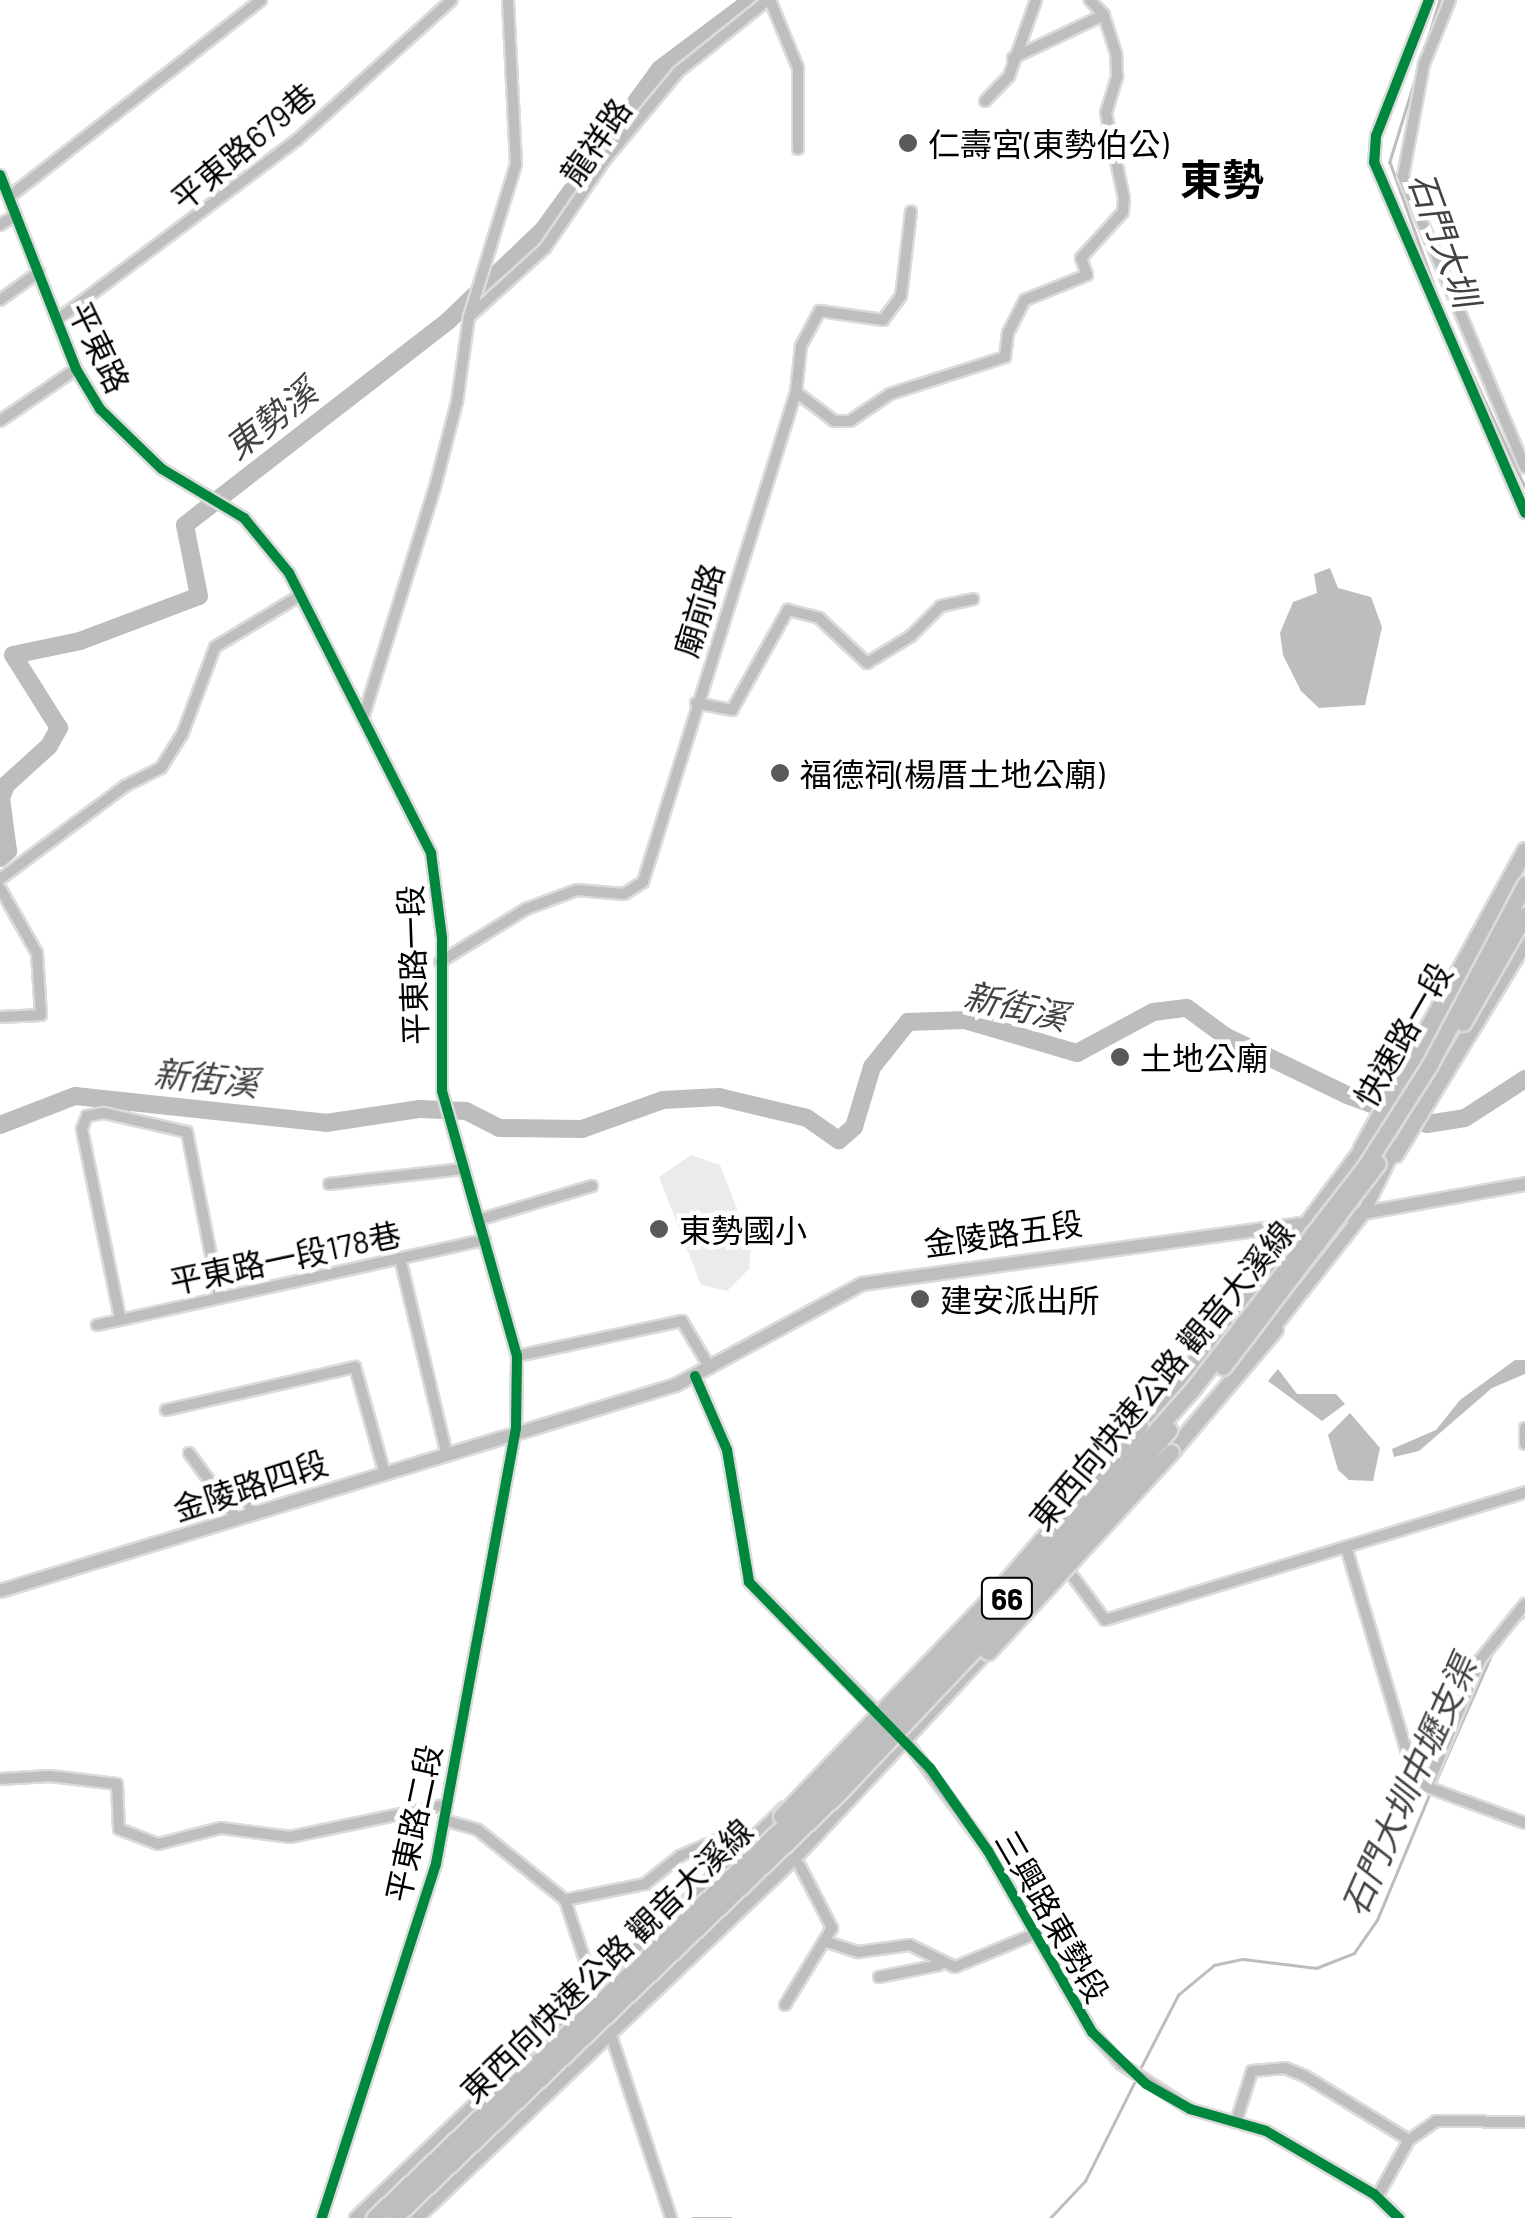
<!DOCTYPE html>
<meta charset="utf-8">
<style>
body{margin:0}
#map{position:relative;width:1525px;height:2218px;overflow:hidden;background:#fff;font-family:Barlow,"Noto Sans TC",sans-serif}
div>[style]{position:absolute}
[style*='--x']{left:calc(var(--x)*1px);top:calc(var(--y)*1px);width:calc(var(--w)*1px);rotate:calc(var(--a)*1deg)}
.green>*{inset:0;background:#ebebeb}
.water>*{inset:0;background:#bdbdbd}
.stream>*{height:2.5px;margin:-1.25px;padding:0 1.25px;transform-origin:1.25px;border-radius:1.25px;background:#bdbdbd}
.river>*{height:18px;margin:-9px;padding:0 9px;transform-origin:9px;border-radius:9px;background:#bdbdbd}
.roads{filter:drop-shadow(2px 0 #dbdbdb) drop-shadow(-2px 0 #dbdbdb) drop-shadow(0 2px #dbdbdb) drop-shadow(0 -2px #dbdbdb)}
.minor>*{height:10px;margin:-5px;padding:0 5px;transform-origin:5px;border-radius:5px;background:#bebebe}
.major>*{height:12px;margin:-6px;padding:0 6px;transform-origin:6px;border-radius:6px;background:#bebebe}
.highway>*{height:15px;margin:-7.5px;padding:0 7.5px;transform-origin:7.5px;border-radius:7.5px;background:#bebebe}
.bridges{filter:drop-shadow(2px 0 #dbdbdb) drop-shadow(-2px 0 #dbdbdb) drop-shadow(0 2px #dbdbdb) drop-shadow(0 -2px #dbdbdb)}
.highway-bridge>*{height:15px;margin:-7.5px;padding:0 7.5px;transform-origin:7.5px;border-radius:7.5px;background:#bebebe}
.cycleway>*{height:10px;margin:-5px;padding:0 5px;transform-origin:5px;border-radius:5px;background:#00873e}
.dots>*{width:28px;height:28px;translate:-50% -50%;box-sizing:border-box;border:5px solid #fff;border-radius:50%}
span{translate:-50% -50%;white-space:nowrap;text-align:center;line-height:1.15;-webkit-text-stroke:9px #fff;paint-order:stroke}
.shield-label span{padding:2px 8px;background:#fff;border:2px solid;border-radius:8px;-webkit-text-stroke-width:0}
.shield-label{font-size:30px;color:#000;font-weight:700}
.street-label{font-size:32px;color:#000}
.poi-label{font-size:32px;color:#000}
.left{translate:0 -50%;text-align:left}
.water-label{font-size:35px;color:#424242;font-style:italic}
.district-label{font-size:42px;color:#000;font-weight:700}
</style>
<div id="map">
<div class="green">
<i style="clip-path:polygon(691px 1155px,720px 1165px,751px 1245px,749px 1269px,727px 1291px,701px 1285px,659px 1177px)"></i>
</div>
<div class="water">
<i style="clip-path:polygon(1330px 568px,1338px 588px,1371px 597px,1382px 627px,1365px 705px,1319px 708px,1301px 691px,1283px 655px,1280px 633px,1293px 602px,1317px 593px,1314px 574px)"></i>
<i style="clip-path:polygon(1515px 1360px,1525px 1360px,1525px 1374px,1492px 1388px,1419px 1451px,1394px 1457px,1392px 1449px,1436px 1430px,1460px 1400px)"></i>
<i style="clip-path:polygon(1278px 1369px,1297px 1394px,1336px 1394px,1345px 1404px,1322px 1421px,1268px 1381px)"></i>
<i style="clip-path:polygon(1350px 1413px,1380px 1448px,1373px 1481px,1349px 1480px,1338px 1470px,1328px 1435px)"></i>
</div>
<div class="stream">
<i style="--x:1440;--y:0;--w:170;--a:107.2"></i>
<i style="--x:1390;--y:162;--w:154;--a:70.3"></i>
<i style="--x:1449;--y:323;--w:181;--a:65.1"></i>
<i style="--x:1515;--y:1624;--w:13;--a:-42"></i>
<i style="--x:1435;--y:1783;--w:142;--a:-66.3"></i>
<i style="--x:1140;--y:2069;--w:83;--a:-62.8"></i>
<i style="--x:1178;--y:1995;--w:47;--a:-39.8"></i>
<i style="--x:1214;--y:1965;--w:30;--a:-12"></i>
<i style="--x:1243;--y:1959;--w:74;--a:7"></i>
<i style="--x:1316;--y:1968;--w:41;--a:-21.5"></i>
<i style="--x:1354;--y:1953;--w:40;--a:-55.1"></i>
<i style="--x:1377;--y:1920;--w:141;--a:-67.4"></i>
<i style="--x:693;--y:2218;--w:38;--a:0"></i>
<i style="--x:1050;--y:2218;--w:51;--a:-46.6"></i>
<i style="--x:1085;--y:2181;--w:116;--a:-63.4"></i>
</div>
<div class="river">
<i style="--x:0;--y:858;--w:11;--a:-41"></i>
<i style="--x:8;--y:851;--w:53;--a:-97.5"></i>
<i style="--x:1;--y:798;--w:14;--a:-69"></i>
<i style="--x:6;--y:785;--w:58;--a:-42.2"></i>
<i style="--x:49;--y:746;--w:21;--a:-61"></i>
<i style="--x:59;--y:728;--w:86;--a:-122.2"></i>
<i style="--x:13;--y:655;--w:68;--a:-11.8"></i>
<i style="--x:80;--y:641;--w:127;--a:-20.7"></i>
<i style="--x:199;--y:596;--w:72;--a:-101.2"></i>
<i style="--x:185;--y:525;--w:334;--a:-37.8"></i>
<i style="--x:449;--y:320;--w:130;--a:-43.8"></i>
<i style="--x:543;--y:230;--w:199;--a:-54"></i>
<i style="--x:660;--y:69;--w:115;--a:-36.9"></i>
<i style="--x:0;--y:1125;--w:80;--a:-21.1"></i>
<i style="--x:75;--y:1096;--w:252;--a:6.1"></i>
<i style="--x:326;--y:1123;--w:95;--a:-8.5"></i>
<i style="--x:420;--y:1109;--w:46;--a:2.5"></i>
<i style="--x:466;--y:1111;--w:37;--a:27"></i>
<i style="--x:499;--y:1128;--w:83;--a:0.7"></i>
<i style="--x:582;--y:1129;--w:86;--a:-19.7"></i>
<i style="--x:663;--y:1100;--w:56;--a:-3.1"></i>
<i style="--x:719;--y:1097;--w:90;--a:13.4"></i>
<i style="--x:807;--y:1118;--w:39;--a:35"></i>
<i style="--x:839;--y:1140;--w:20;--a:-41"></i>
<i style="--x:854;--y:1127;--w:63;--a:-73.3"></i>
<i style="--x:872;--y:1067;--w:58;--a:-51.3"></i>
<i style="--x:908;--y:1022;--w:57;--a:-2"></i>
<i style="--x:965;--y:1020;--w:117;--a:16.4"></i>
<i style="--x:1077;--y:1053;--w:86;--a:-28.3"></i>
<i style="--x:1153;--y:1012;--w:34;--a:-7"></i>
<i style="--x:1187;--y:1008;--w:47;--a:36.4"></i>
<i style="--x:1225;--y:1036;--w:136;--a:25.8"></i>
<i style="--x:1347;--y:1095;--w:85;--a:19.9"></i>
<i style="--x:1427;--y:1124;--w:38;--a:-9"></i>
<i style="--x:1465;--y:1118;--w:72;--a:-33"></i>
</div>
<div class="roads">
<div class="minor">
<i style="--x:770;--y:0;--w:74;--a:67.6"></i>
<i style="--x:798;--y:68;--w:81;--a:90"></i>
<i style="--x:1429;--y:0;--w:146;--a:111.3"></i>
<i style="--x:1376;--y:136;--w:26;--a:94"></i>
<i style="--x:1374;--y:162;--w:382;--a:66.7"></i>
<i style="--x:1450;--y:0;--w:69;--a:112.1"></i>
<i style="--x:1424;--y:64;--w:114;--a:100.6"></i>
<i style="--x:1403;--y:176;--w:316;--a:67.3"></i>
<i style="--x:1013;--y:58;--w:101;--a:-25.3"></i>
<i style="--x:985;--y:101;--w:35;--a:-46"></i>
<i style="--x:1009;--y:76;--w:81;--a:-70.4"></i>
<i style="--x:0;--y:175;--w:208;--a:68.6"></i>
<i style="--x:76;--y:369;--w:47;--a:59"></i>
<i style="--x:100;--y:409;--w:86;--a:44.1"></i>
<i style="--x:162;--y:469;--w:96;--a:30.9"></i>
<i style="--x:244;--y:518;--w:71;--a:50.7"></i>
<i style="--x:289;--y:573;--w:314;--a:63.1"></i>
<i style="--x:431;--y:853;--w:86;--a:82.6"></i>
<i style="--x:442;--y:938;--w:153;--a:90"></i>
<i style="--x:442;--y:1091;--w:275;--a:74.2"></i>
<i style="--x:517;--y:1356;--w:72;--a:90.8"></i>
<i style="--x:516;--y:1428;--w:443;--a:100.4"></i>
<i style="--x:436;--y:1864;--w:372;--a:107.9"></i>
<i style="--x:9;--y:197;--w:320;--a:-38"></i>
<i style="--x:0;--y:225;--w:19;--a:-32"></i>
<i style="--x:0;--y:300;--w:48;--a:-35.7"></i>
<i style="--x:469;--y:317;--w:103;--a:-42.2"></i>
<i style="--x:545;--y:248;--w:107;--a:-55.7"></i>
<i style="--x:605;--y:160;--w:114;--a:-50.3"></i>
<i style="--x:678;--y:72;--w:115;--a:-38.7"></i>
<i style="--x:57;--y:320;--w:301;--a:-36.9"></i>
<i style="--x:298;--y:139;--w:207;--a:-42.1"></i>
<i style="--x:796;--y:392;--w:48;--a:37.3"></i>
<i style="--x:834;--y:421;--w:16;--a:0"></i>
<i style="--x:850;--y:421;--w:48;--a:-34"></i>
<i style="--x:890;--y:394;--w:121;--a:-17.8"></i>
<i style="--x:1005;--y:357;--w:24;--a:-83"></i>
<i style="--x:1008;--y:333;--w:37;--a:-63"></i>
<i style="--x:1025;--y:300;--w:67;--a:-22"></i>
<i style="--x:1087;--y:275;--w:18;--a:-109"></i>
<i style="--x:1081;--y:258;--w:62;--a:-47.6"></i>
<i style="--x:1123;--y:212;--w:14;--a:-86"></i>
<i style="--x:1124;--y:198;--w:87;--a:-102"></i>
<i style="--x:1106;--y:113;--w:39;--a:-73"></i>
<i style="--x:1117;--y:76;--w:23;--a:-92"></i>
<i style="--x:1116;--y:53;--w:40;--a:-108"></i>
<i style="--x:1104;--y:15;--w:21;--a:-133"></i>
<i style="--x:0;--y:421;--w:92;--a:-34.4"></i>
<i style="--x:696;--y:703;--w:37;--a:11"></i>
<i style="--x:732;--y:710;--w:115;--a:-60.8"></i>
<i style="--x:788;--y:610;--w:32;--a:14"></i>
<i style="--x:819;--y:618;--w:66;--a:43.2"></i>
<i style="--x:867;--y:663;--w:52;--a:-31.5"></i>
<i style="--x:911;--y:636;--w:42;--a:-45"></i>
<i style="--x:941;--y:606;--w:33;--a:-12"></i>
<i style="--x:363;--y:718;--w:242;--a:-72.7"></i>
<i style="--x:435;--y:487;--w:88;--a:-75.5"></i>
<i style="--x:457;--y:402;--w:86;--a:-82"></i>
<i style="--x:469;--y:317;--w:160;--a:-72.9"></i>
<i style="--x:516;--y:164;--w:164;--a:-92.8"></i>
<i style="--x:0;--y:879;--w:156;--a:-36.6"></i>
<i style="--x:125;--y:786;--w:40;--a:-26.6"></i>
<i style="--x:161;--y:768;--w:39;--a:-58"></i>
<i style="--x:182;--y:735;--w:94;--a:-69.4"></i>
<i style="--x:215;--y:647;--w:100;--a:-31.2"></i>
<i style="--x:0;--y:888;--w:75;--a:60.4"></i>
<i style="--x:37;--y:953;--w:62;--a:86.3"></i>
<i style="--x:41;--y:1015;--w:41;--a:177.2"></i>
<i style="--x:440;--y:962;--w:101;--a:-31.6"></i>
<i style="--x:526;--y:909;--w:54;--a:-20.4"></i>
<i style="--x:577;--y:890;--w:47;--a:4.9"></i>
<i style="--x:624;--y:894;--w:22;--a:-32"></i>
<i style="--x:643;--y:882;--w:513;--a:-72.66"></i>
<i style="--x:796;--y:392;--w:46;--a:-83.8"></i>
<i style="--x:801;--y:346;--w:40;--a:-62"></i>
<i style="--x:820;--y:311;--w:64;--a:8.1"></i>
<i style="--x:883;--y:320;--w:30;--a:-53"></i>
<i style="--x:901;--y:296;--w:85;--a:-83.2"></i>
<i style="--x:329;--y:1184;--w:134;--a:-6.4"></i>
<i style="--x:478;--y:1220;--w:119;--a:-16.6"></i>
<i style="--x:400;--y:1258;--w:198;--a:76.6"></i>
<i style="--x:120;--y:1318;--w:193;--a:-101.4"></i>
<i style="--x:82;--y:1129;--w:14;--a:-69"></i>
<i style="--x:87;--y:1116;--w:17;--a:-10"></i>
<i style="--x:104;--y:1113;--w:85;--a:12.9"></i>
<i style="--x:187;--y:1132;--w:168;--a:79"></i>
<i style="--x:97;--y:1325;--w:397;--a:-12.4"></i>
<i style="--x:517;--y:1356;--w:169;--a:-12"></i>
<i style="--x:682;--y:1321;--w:55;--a:59.2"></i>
<i style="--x:695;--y:1376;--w:81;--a:66.6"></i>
<i style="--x:727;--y:1450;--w:134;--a:80.5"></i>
<i style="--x:749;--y:1582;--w:190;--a:45.4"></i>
<i style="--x:166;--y:1410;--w:194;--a:-12.8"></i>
<i style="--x:355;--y:1367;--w:108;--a:74.4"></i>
<i style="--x:1525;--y:1428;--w:16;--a:90"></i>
<i style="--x:189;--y:1453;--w:79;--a:53.7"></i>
<i style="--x:240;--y:1478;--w:37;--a:71"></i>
<i style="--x:1346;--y:1547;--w:233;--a:73.5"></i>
<i style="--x:1412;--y:1770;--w:23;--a:49"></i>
<i style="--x:1427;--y:1787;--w:104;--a:20.2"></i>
<i style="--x:1071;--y:1574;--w:57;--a:53.5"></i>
<i style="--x:1105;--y:1620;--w:439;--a:-16.9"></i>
<i style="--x:902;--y:1735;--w:144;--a:53.4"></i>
<i style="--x:988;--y:1851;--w:209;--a:60.1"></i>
<i style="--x:1092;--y:2032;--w:43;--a:47.8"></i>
<i style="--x:1121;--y:2064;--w:82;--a:33.1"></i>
<i style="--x:1190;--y:2109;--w:79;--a:16.1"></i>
<i style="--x:1266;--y:2131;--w:125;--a:30.3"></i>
<i style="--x:1374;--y:2194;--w:35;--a:44"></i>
<i style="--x:0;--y:1779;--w:50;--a:-3.4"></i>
<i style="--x:50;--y:1776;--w:67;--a:6.8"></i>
<i style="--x:117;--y:1784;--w:45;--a:87.5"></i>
<i style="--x:119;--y:1829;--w:42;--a:21"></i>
<i style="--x:158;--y:1844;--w:65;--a:-14.3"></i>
<i style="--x:221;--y:1828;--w:70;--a:7.4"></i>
<i style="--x:290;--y:1837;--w:158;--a:-11.7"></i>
<i style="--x:1427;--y:1787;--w:138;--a:-67.3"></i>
<i style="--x:1480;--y:1660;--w:72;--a:-51.2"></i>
<i style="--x:444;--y:1820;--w:35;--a:16"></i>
<i style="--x:478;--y:1830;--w:112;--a:38.8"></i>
<i style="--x:565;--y:1900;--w:82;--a:-11.3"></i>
<i style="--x:645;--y:1884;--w:45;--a:-38.7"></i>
<i style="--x:680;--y:1856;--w:50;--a:-23.5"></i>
<i style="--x:565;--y:1900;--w:99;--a:71.7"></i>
<i style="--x:827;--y:1942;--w:33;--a:18"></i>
<i style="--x:858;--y:1952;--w:52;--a:-7.7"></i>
<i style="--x:910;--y:1945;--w:50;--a:26.1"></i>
<i style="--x:955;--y:1967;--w:89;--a:-22.5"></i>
<i style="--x:879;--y:1977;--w:61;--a:-11.3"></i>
<i style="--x:785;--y:2005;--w:90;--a:-58.6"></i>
<i style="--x:832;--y:1928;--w:70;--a:-117.3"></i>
<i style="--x:609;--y:2029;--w:199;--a:71.8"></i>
<i style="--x:1236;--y:2122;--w:53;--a:-72.6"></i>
<i style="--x:1252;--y:2071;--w:33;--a:-5"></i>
<i style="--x:1285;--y:2068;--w:22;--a:22"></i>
<i style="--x:1305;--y:2076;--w:122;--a:31.6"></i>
<i style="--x:1409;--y:2140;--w:65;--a:119.3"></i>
<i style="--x:1409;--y:2140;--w:33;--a:-35"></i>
<i style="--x:1436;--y:2121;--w:89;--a:0.6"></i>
</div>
<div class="major">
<i style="--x:1249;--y:1299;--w:257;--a:-53.2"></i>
<i style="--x:1403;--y:1093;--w:242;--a:-62"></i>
<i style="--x:1268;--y:1335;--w:154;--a:-51.9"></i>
<i style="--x:1363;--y:1214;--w:76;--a:-64.1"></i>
<i style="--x:0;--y:1591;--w:707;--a:-16.95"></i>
<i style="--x:676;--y:1385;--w:212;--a:-28.5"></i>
<i style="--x:862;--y:1284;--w:454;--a:-7.8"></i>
<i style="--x:1312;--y:1222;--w:216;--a:-10.1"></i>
<i style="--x:356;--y:2218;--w:593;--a:-43.7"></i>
<i style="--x:417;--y:2218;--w:523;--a:-43.61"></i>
<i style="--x:796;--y:1857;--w:289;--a:-47"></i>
</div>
<div class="highway">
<i style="--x:1361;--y:1148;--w:340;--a:-61.2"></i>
<i style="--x:1395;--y:1154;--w:250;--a:-58.7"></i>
<i style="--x:1140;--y:1425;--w:174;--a:-49.4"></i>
<i style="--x:1171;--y:1452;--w:161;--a:-49.8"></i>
</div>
</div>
<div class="bridges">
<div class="highway-bridge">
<i style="--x:1463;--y:1023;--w:125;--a:-60.1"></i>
<i style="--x:1223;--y:1367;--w:256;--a:-52.8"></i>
<i style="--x:988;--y:1652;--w:271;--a:-47.5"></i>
<i style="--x:781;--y:1816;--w:319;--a:-46.1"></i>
<i style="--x:1002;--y:1586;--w:212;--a:-49.4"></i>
<i style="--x:374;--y:2218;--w:632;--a:-43.72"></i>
<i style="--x:831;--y:1781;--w:277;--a:-46.3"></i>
<i style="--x:1022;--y:1581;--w:259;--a:-48.4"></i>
<i style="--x:1194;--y:1387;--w:277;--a:-52.2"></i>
<i style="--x:1364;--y:1168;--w:121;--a:-57.5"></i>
<i style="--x:1429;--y:1066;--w:206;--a:-62.2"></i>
<i style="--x:394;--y:2218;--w:617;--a:-43.69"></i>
<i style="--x:840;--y:1792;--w:313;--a:-46.6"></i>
<i style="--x:1055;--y:1565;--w:177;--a:-49.8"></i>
</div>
</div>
<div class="cycleway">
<i style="--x:1429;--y:0;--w:146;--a:111.3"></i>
<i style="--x:1376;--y:136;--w:26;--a:94"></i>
<i style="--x:1374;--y:162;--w:382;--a:66.7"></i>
<i style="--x:0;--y:175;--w:208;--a:68.6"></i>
<i style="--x:76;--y:369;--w:47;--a:59"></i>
<i style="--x:100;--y:409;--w:86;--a:44.1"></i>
<i style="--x:162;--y:469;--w:96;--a:30.9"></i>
<i style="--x:244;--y:518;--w:71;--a:50.7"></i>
<i style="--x:289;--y:573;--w:314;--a:63.1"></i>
<i style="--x:431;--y:853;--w:86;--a:82.6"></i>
<i style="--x:442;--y:938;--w:153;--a:90"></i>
<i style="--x:442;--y:1091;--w:275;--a:74.2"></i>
<i style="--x:517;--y:1356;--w:72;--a:90.8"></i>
<i style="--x:516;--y:1428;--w:443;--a:100.4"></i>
<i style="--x:436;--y:1864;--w:372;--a:107.9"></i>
<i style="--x:695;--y:1376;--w:81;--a:66.6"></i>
<i style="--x:727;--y:1450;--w:134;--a:80.5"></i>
<i style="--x:749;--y:1582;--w:260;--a:45.8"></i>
<i style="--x:930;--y:1768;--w:101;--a:55.1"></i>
<i style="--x:988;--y:1851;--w:209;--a:60.1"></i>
<i style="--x:1092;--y:2032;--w:75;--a:43.9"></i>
<i style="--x:1146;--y:2084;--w:51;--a:29.6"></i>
<i style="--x:1190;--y:2109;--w:79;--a:16.1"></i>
<i style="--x:1266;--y:2131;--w:125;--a:30.3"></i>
<i style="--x:1374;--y:2194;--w:35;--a:44"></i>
</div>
<div class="dots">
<i style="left:908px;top:143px;background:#595959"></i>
<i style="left:780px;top:773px;background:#595959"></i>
<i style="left:1120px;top:1057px;background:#595959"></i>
<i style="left:659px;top:1229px;background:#595959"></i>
<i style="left:920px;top:1299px;background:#595959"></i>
</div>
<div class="shield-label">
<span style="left:1007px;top:1598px">66</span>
</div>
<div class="street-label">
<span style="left:595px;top:141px;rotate:-55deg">龍祥路</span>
<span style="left:243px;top:146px;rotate:-40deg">平東路679巷</span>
<span style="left:100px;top:347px;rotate:64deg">平東路</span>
<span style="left:698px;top:610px;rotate:-73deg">廟前路</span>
<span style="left:412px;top:965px;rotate:-92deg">平東路一段</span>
<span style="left:1402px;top:1034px;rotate:-60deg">快速路一段</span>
<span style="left:1003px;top:1233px;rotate:-8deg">金陵路五段</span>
<span style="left:285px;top:1257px;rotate:-12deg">平東路一段178巷</span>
<span style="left:1161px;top:1375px;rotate:-50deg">東西向快速公路 觀音大溪線</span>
<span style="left:250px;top:1485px;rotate:-18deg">金陵路四段</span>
<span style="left:413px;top:1823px;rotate:-78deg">平東路二段</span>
<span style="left:1053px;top:1916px;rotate:60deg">三興路東勢段</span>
<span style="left:606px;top:1960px;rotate:-44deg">東西向快速公路 觀音大溪線</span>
</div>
<div class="poi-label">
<span class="left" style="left:928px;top:143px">仁壽宮(東勢伯公)</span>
<span class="left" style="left:800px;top:773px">福德祠(楊厝土地公廟)</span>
<span class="left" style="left:1140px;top:1057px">土地公廟</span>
<span class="left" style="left:679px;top:1229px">東勢國小</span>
<span class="left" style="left:940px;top:1299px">建安派出所</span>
</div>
<div class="water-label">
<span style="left:1445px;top:239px;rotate:70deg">石門大圳</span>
<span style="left:270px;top:418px;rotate:-38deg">東勢溪</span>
<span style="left:1016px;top:1005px;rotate:13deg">新街溪</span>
<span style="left:206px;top:1077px;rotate:6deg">新街溪</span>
<span style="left:1408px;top:1785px;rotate:-66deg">石門大圳中壢支渠</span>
</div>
<div class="district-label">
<span style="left:1222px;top:178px">東勢</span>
</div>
</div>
